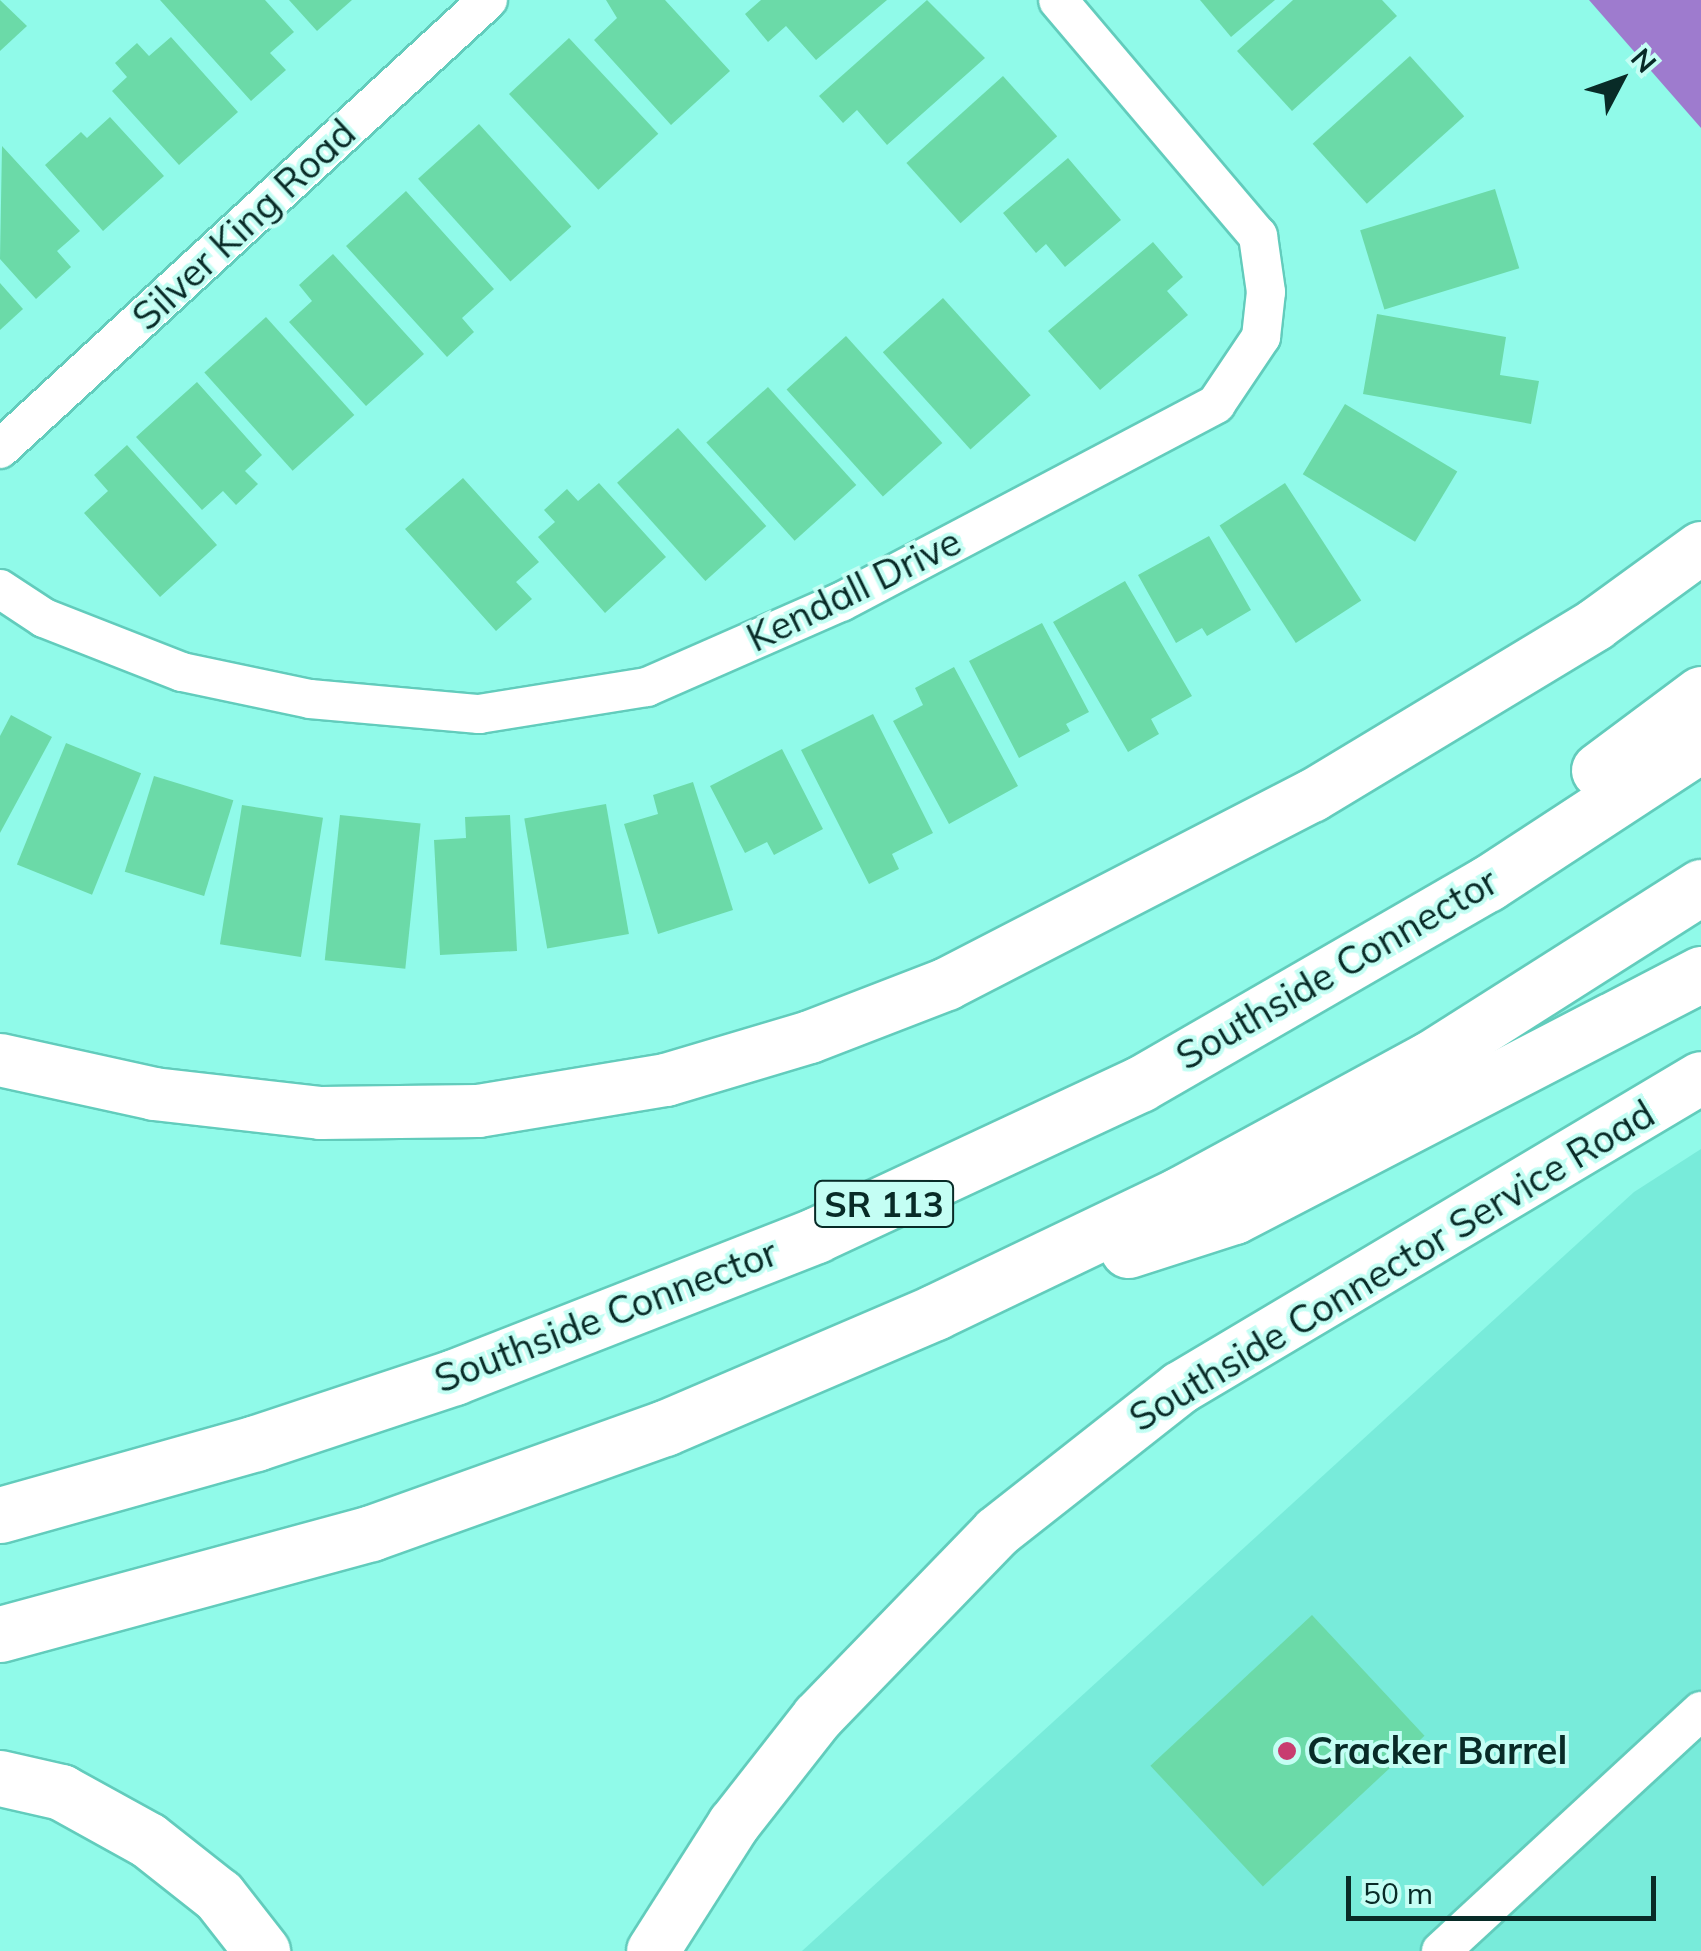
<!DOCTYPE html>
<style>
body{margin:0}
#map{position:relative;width:1701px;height:1951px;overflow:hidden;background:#90fae9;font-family:Mulish,sans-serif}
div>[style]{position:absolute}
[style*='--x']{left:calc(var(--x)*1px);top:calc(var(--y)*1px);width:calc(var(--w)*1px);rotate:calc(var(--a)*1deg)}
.built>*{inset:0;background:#78ebda}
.water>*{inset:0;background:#9e7bce}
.building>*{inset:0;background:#6bdaa8;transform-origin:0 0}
.roads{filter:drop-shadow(2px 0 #62ccbc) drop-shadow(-2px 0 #62ccbc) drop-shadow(0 2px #62ccbc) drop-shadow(0 -2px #62ccbc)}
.street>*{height:38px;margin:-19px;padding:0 19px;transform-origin:19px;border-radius:19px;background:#fff}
.secondary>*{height:52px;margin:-26px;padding:0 26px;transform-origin:26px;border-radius:26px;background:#fff}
.highway>*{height:55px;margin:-27.5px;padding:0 27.5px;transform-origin:27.5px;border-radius:27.5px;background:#fff}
.dots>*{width:28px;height:28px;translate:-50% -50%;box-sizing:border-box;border:5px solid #c4fef4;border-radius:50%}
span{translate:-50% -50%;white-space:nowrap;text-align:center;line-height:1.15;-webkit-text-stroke:8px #c4fef4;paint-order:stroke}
.shield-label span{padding:2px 8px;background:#c4fef4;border:2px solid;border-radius:8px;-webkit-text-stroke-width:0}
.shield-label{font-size:35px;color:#082b27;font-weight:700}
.street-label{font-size:38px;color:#082b27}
.poi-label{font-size:38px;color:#082b27;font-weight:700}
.left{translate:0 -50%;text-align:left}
.north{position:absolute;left:1571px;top:30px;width:100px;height:100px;-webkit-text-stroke:8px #c4fef4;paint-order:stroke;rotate:49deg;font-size:28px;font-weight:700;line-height:40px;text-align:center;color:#082b27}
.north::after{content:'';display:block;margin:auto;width:35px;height:45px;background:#082b27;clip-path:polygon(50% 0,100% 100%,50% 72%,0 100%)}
.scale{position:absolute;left:1346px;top:1876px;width:310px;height:45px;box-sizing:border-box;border:5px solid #082b27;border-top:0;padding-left:12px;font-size:30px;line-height:35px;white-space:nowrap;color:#082b27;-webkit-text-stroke:8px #c4fef4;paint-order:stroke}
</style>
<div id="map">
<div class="built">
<i style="clip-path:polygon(1701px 1149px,1701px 1951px,802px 1951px,1634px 1192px)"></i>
</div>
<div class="water">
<i style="clip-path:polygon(1589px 0,1701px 0,1701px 128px)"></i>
</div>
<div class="building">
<i style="clip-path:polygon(0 0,27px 26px,0 51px)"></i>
<i style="clip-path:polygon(160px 0,265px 0,294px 32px,270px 53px,286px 70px,251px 101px)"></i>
<i style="clip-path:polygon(289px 0,352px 0,317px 31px)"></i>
<i style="clip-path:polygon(606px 0,665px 0,730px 71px,671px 125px,594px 40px,617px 18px)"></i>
<i style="clip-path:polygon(761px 0,887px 0,816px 60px,786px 26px,768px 42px,745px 14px)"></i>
<i style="clip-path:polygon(927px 0,985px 58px,887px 145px,857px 110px,843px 123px,819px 96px)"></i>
<i style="clip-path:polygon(1200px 0,1275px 0,1231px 37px)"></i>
<i style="clip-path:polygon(1293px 0,1382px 0,1397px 16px,1292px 111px,1237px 51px)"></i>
<i style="clip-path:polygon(171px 37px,238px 112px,179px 165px,112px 91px,127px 77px,115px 63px,137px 43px,149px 56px)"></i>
<i style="left:569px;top:38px;width:131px;height:82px;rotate:47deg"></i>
<i style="left:1410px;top:56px;width:81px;height:131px;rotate:48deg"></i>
<i style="left:1003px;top:76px;width:81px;height:130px;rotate:48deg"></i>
<i style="clip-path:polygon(110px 117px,164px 176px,103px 231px,45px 165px,81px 132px,87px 138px)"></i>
<i style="left:479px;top:124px;width:138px;height:82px;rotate:48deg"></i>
<i style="clip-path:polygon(2px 146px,80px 231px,57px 251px,71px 267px,36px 299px,0 259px)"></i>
<i style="clip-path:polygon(1068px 158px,1121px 220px,1065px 267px,1046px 244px,1036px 253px,1003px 213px)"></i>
<i style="left:1495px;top:189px;width:83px;height:141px;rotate:73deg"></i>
<i style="clip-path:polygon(406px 191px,494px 289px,462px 318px,474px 332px,447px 357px,346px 246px)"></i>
<i style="clip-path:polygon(1153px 242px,1183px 277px,1167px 291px,1188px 315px,1100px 390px,1048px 331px)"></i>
<i style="clip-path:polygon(333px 254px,424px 354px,366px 406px,289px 322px,312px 301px,299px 285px)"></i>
<i style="clip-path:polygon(0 283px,23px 309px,0 330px)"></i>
<i style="left:943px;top:298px;width:131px;height:81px;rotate:48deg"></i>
<i style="clip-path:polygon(1377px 314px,1506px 337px,1500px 375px,1539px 381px,1531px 424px,1363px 394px)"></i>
<i style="left:266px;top:317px;width:132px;height:83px;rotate:48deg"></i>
<i style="left:846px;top:336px;width:144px;height:80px;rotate:48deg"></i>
<i style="clip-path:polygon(197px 382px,262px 455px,245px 471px,258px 484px,236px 505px,223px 491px,202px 510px,136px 437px)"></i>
<i style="left:768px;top:387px;width:132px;height:83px;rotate:48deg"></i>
<i style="left:1345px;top:404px;width:131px;height:82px;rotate:31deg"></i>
<i style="left:678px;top:428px;width:132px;height:82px;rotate:48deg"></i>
<i style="clip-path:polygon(127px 445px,217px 545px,160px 597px,84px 513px,108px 491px,94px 475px)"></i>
<i style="clip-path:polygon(463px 478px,539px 562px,516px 582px,532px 599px,496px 631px,405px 529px)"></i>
<i style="clip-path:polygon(599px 483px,666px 557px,605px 613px,538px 537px,555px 522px,544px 510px,567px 489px,578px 501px)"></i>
<i style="left:1285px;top:483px;width:140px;height:78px;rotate:57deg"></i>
<i style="clip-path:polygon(1209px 536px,1251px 610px,1207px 636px,1202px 628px,1176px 643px,1138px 575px)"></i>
<i style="clip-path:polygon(1125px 581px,1192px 696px,1151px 719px,1159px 734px,1128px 752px,1053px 622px)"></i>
<i style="clip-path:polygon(1042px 623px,1089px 712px,1066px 724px,1070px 731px,1019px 758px,969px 661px)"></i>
<i style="clip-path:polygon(954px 667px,1018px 786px,949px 824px,893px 721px,923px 705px,915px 688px)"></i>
<i style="clip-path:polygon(873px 714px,933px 833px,892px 854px,899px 869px,869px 884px,801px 750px)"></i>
<i style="clip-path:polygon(11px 715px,52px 737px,0 833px,0 736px)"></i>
<i style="left:66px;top:743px;width:81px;height:131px;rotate:22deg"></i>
<i style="clip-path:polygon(782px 749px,823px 829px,774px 855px,767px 842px,745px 853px,710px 786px)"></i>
<i style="left:154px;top:776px;width:83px;height:100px;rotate:17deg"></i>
<i style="clip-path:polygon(693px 782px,733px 910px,658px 934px,624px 824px,658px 814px,653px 795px)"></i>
<i style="left:606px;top:804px;width:132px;height:83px;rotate:80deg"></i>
<i style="left:242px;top:805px;width:82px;height:141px;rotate:9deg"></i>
<i style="left:340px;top:815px;width:81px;height:146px;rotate:6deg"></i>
<i style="clip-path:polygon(510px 815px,517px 951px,440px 955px,434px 840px,466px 838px,465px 817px)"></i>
<i style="left:1312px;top:1615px;width:165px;height:221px;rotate:47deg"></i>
</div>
<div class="roads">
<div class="street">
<i style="--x:0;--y:449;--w:663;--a:-42.62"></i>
<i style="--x:0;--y:589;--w:53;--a:33.4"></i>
<i style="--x:44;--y:618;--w:148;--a:21.4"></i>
<i style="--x:182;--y:672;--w:131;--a:11.9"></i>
<i style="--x:310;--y:699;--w:170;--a:5.1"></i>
<i style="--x:479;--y:714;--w:170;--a:-9.1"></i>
<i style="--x:647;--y:687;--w:212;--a:-23.7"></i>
<i style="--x:841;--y:602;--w:424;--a:-27.8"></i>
<i style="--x:1216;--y:404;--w:81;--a:-56.1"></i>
<i style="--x:1261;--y:337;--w:45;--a:-83.7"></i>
<i style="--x:1266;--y:292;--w:57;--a:-98.1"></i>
<i style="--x:1258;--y:236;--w:309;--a:-130.3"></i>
<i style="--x:1441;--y:1951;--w:354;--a:-42.7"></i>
</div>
<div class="secondary">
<i style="--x:0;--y:1060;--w:158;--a:12.4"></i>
<i style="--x:154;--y:1094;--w:168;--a:6.5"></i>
<i style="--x:321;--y:1113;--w:157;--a:-0.7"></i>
<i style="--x:478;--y:1111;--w:191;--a:-9.4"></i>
<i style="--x:666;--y:1080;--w:150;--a:-16.6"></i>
<i style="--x:810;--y:1037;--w:147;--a:-21.1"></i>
<i style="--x:947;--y:984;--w:411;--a:-27.3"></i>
<i style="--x:1312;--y:796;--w:331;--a:-31.1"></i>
<i style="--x:1595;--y:625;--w:131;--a:-36"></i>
<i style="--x:653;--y:1951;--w:151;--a:-57.5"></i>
<i style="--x:734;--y:1824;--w:136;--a:-51.9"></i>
<i style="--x:818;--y:1717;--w:257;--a:-45.9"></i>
<i style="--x:997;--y:1532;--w:233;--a:-38.2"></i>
<i style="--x:1180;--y:1388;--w:606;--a:-30.75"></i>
</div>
<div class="highway">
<i style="--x:1599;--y:770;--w:127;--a:-36.7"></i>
<i style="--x:1128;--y:1250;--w:111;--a:-17.8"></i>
<i style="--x:1234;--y:1216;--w:526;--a:-27.39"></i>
<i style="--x:0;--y:1515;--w:266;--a:-15.7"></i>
<i style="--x:256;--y:1443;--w:209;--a:-18.4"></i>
<i style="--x:454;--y:1377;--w:389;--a:-21.4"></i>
<i style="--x:816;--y:1235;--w:357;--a:-25"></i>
<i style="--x:1140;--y:1084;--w:401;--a:-30"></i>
<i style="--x:1487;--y:884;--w:256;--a:-33.2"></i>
<i style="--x:0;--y:1634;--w:385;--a:-15.2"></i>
<i style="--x:371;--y:1533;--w:312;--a:-19.7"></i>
<i style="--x:665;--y:1428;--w:294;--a:-23.2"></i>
<i style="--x:935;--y:1312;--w:271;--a:-25.6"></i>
<i style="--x:1179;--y:1195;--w:285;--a:-28.5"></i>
<i style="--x:1430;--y:1059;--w:321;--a:-32.4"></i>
<i style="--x:0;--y:1778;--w:63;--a:12.9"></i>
<i style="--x:61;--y:1792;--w:99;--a:28.9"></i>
<i style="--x:148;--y:1840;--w:90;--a:38.3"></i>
<i style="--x:219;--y:1896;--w:70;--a:52"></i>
</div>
</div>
<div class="dots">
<i style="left:1287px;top:1751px;background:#c83c70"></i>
</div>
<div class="shield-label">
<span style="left:884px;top:1204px">SR 113</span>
</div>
<div class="street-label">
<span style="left:244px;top:225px;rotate:-43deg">Silver King Road</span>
<span style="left:854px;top:590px;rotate:-26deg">Kendall Drive</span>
<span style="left:1337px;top:969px;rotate:-30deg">Southside Connector</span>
<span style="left:1392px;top:1266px;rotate:-31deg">Southside Connector Service Road</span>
<span style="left:606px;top:1316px;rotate:-21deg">Southside Connector</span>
</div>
<div class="poi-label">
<span class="left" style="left:1307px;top:1751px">Cracker Barrel</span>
</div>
<div class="north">N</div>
<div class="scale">50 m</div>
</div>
